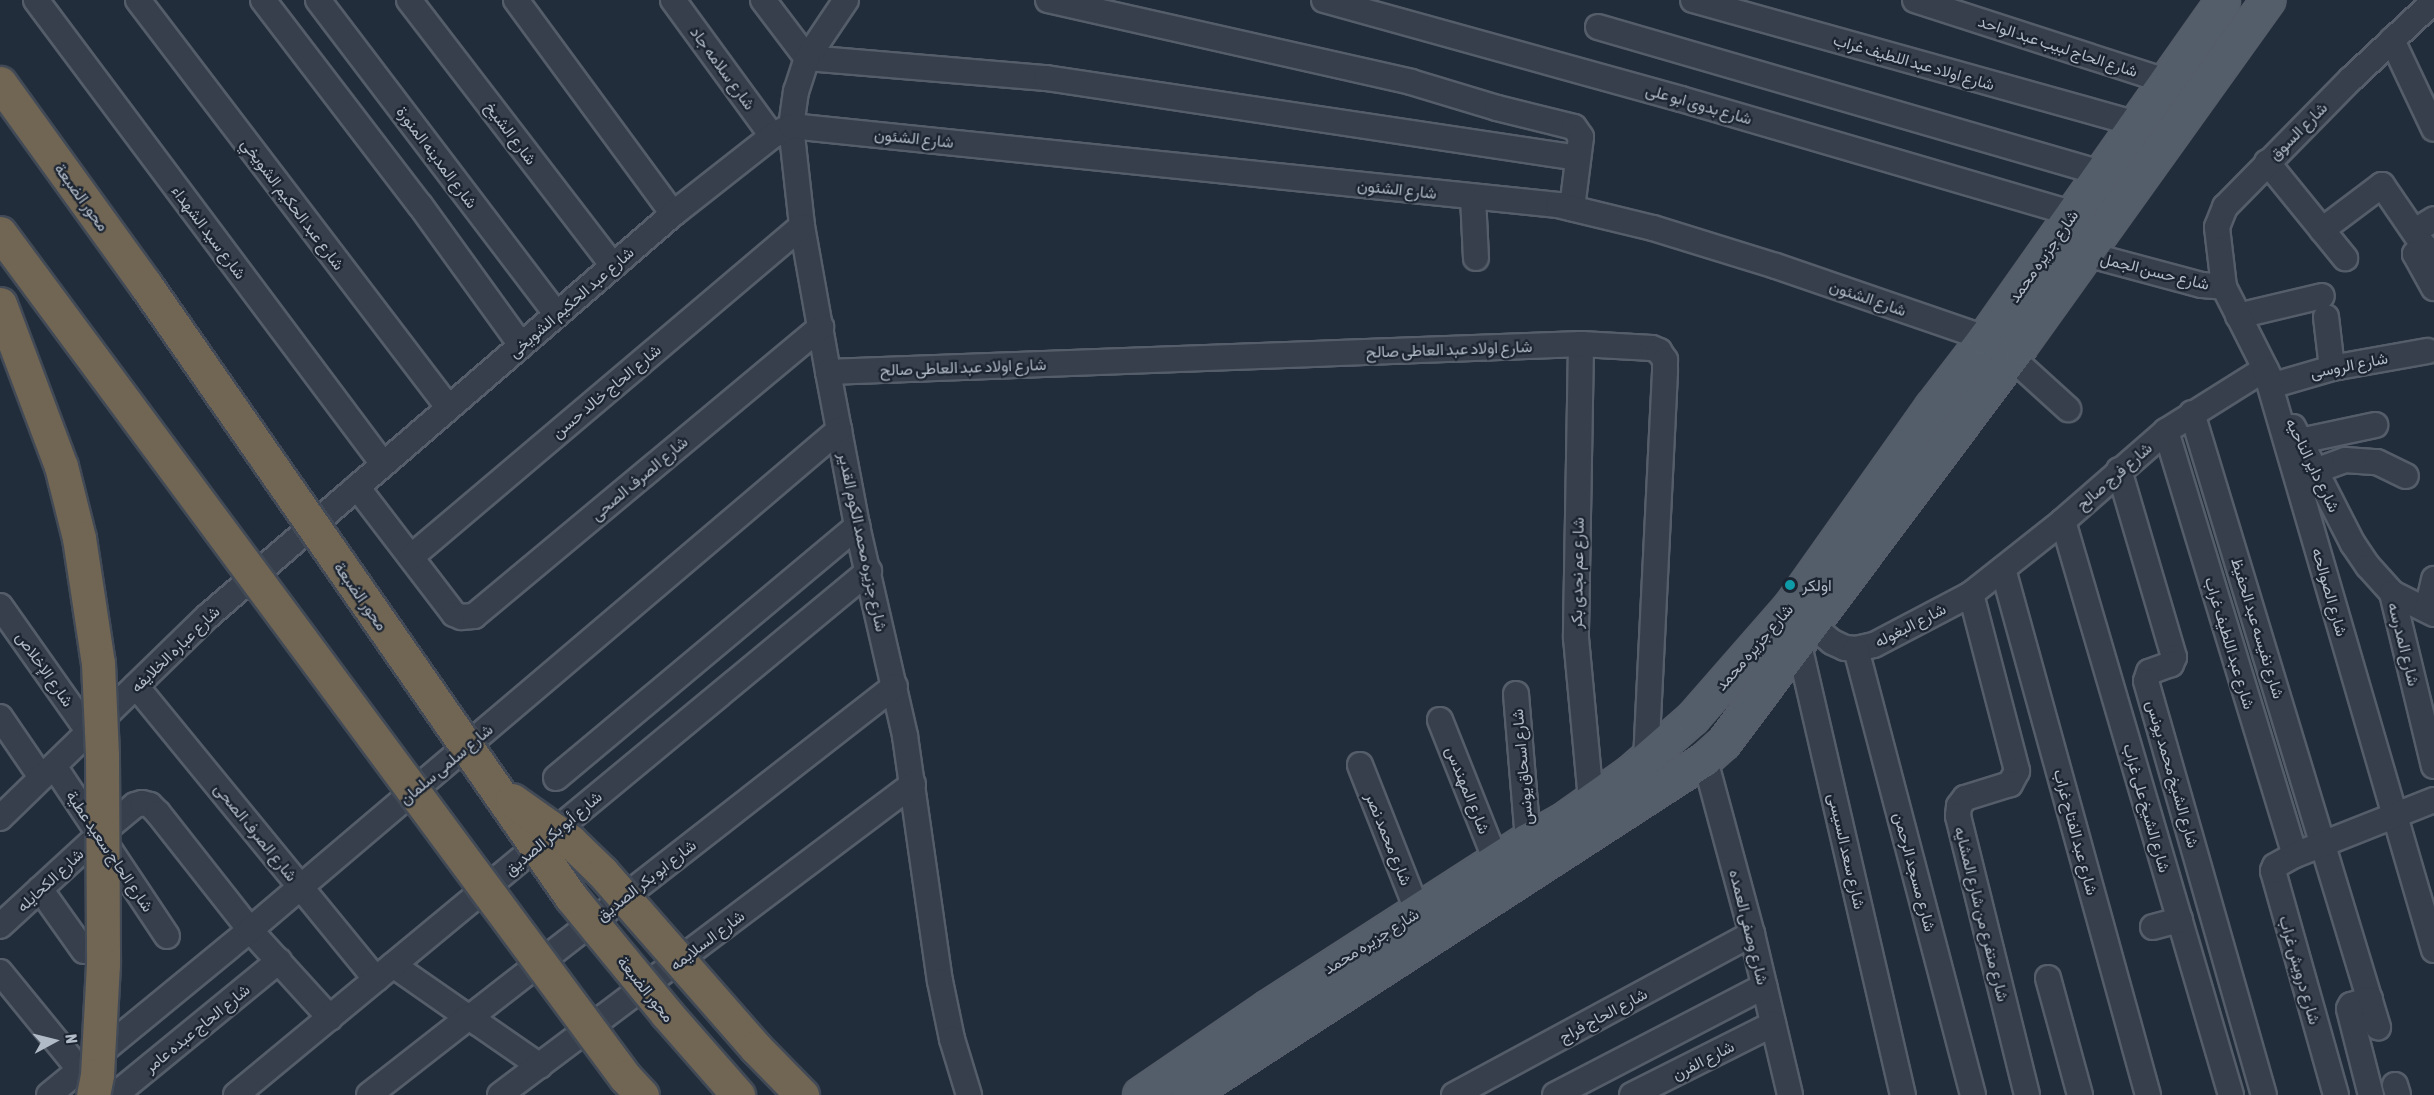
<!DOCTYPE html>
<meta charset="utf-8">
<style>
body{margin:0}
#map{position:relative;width:2434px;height:1095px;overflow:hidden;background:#222d3b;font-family:"Asap Condensed",Vazirmatn,sans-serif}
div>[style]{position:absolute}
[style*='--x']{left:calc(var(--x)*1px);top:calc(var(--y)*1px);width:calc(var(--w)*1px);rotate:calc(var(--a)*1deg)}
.roads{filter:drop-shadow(2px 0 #545d69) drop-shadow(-2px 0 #545d69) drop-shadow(0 2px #545d69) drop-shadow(0 -2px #545d69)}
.minor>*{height:24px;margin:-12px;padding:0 12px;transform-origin:12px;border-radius:12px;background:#363f4b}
.major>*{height:32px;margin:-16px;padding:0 16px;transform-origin:16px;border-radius:16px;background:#545e6b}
.bridges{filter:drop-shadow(2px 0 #414a56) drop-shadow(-2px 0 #414a56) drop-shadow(0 2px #414a56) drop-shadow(0 -2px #414a56)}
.highway-bridge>*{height:33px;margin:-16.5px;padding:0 16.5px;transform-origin:16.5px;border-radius:16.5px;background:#716553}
.dots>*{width:16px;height:16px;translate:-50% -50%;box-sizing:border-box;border:3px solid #1b2430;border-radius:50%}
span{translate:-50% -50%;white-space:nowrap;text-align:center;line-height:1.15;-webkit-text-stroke:4.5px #1b2430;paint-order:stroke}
.street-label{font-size:16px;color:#b1bac7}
.poi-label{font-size:16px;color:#b1bac7}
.left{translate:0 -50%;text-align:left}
.north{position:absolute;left:24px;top:1011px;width:60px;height:60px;-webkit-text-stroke:4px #1b2430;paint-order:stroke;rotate:83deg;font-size:16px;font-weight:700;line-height:24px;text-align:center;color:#b1bac7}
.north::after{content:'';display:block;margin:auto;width:21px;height:27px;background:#b1bac7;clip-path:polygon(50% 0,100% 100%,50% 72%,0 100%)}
</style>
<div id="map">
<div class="roads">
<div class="minor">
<i style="--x:36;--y:0;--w:579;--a:53.21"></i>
<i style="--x:138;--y:0;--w:512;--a:52.7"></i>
<i style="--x:263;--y:0;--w:258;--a:52.6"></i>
<i style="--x:420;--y:205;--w:173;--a:54.2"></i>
<i style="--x:318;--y:0;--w:394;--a:52.8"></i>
<i style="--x:409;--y:0;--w:335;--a:52.5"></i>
<i style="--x:516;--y:0;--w:265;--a:53.7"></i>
<i style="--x:673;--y:0;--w:168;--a:53.9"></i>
<i style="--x:763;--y:0;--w:73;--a:52.8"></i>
<i style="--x:807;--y:58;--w:240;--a:4.8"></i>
<i style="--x:1046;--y:78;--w:538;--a:8.55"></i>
<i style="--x:846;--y:0;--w:70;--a:123.9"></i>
<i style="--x:807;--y:58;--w:35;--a:108"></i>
<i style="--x:796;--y:91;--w:35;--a:98"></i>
<i style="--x:791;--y:126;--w:101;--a:83.7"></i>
<i style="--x:802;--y:226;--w:148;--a:79.9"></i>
<i style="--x:828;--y:372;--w:157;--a:79.3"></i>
<i style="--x:857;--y:526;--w:215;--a:77.1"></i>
<i style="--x:905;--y:736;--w:247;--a:81.9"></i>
<i style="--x:940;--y:981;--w:59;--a:78.3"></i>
<i style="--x:952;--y:1039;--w:59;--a:73.1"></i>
<i style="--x:1048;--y:0;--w:372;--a:12.7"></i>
<i style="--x:1411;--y:82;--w:90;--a:16.8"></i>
<i style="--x:1497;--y:108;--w:79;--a:13.9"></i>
<i style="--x:1574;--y:127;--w:12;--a:55"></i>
<i style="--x:1581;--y:137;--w:72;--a:97.2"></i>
<i style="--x:1324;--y:0;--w:370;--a:15.5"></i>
<i style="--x:1681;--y:99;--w:409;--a:16.3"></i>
<i style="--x:1693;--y:0;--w:460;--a:15.6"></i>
<i style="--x:1915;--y:0;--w:264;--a:17.9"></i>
<i style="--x:1598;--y:27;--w:524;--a:16.19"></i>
<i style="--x:2392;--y:40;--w:98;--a:64.7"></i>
<i style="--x:2267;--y:162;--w:124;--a:50.9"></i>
<i style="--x:1473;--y:197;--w:61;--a:87.2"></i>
<i style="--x:2322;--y:230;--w:75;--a:-36.9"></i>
<i style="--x:2382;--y:185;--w:73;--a:55.7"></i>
<i style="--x:2423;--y:245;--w:15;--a:42"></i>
<i style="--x:2415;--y:231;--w:22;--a:-32"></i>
<i style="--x:2423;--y:245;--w:12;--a:132"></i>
<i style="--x:2415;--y:254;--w:39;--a:61"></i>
<i style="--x:2086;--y:254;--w:120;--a:15"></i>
<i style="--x:2202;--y:285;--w:22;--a:5"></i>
<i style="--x:2238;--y:316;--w:86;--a:-13.4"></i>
<i style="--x:2326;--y:317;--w:51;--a:83.3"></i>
<i style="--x:1581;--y:344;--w:294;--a:91"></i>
<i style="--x:1576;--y:638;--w:164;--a:84.7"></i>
<i style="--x:2012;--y:358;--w:76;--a:42.3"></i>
<i style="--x:828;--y:372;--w:754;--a:-2.13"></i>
<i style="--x:1581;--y:344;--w:71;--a:3.2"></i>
<i style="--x:1652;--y:348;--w:8;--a:23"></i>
<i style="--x:1659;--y:351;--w:11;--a:56"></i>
<i style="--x:1665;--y:360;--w:12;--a:90"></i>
<i style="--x:1665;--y:372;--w:387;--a:92.8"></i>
<i style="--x:2272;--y:382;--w:106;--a:-116.8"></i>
<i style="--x:2224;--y:287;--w:60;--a:-96.7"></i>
<i style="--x:2217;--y:227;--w:22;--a:-68"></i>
<i style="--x:2225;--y:207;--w:180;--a:-45.5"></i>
<i style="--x:2351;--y:79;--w:114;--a:-43.2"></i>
<i style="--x:2274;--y:385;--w:60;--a:-16.3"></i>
<i style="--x:2332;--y:368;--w:97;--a:-10.1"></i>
<i style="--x:2192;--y:413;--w:642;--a:73.15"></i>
<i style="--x:2293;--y:427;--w:131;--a:62.9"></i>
<i style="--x:2353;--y:544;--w:27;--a:56"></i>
<i style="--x:2368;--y:566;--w:36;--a:48"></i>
<i style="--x:2392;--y:593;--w:47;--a:26.6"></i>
<i style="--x:2166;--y:431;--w:443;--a:73.1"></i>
<i style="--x:2300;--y:441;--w:77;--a:-12"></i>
<i style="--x:2119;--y:470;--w:195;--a:73.6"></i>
<i style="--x:2174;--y:657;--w:8;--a:113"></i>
<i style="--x:2171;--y:664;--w:23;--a:160"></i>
<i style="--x:2149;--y:672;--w:9;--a:108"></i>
<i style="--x:2146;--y:681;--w:430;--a:74.1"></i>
<i style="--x:2315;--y:471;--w:32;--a:-20"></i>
<i style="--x:2345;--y:460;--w:32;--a:4"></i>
<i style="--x:2377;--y:462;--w:32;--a:26"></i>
<i style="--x:357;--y:487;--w:160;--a:52.6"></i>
<i style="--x:454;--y:614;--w:8;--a:23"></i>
<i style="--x:461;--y:617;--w:13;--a:-4"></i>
<i style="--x:474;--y:616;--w:452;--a:-39.8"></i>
<i style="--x:2063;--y:521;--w:598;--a:73.69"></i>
<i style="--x:411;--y:557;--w:512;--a:-40.25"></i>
<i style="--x:2003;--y:569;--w:546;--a:74.59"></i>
<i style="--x:2392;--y:593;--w:178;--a:76.4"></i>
<i style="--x:1971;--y:594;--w:183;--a:75.4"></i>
<i style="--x:2017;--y:771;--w:15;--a:118"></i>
<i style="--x:2010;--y:784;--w:47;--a:162.7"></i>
<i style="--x:1965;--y:798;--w:10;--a:127"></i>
<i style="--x:1959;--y:806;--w:10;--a:96"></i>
<i style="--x:1958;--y:816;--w:287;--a:76.1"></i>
<i style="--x:0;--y:606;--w:154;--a:54.8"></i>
<i style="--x:2427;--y:610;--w:32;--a:-77"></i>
<i style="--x:1799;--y:614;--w:43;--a:40.3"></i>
<i style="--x:1832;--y:642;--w:14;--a:25"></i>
<i style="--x:1845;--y:648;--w:11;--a:5"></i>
<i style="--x:1856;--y:649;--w:18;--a:-13"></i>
<i style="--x:1874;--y:645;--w:110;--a:-27.7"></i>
<i style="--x:1971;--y:594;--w:117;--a:-38.4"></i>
<i style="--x:2063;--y:521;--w:137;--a:-41.1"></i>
<i style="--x:2166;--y:431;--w:117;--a:-32.1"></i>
<i style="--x:2265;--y:369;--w:605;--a:73.78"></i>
<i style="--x:1796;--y:632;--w:475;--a:77"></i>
<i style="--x:1856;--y:649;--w:461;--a:75.3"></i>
<i style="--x:136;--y:686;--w:379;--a:50.7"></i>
<i style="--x:1516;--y:694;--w:146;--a:85.3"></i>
<i style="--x:0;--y:717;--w:73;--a:55.7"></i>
<i style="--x:1440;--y:720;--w:152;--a:68.3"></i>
<i style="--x:1705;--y:760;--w:180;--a:74.9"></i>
<i style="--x:1752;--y:934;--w:165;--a:76.7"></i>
<i style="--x:1360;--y:765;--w:158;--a:68.5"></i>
<i style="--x:54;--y:766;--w:204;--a:56.4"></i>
<i style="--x:556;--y:778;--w:393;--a:-39.9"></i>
<i style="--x:0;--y:818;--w:290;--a:-44.2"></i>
<i style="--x:208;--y:616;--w:615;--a:-40.84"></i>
<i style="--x:673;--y:214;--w:126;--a:-38.2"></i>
<i style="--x:772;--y:136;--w:21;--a:-28"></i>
<i style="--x:791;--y:126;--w:771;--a:5.88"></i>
<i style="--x:1558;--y:205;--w:98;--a:13.6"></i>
<i style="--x:1653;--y:228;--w:129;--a:17.2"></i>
<i style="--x:1776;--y:266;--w:221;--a:19"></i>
<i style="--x:40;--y:889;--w:76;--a:54.6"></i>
<i style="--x:0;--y:926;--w:134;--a:-42.6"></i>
<i style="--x:99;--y:835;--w:47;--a:-39.8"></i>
<i style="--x:135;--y:805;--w:7;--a:-16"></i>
<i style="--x:142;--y:803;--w:8;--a:14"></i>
<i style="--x:150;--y:805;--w:11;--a:45"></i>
<i style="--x:158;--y:813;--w:149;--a:51.8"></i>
<i style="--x:250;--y:930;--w:119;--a:47.7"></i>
<i style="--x:2153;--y:927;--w:28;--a:-15"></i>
<i style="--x:393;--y:965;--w:89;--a:34.9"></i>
<i style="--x:466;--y:1016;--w:7;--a:-8"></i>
<i style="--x:473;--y:1015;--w:535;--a:-37.94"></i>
<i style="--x:0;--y:972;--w:127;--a:50.8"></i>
<i style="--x:2048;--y:978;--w:121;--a:74.7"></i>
<i style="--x:2370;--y:999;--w:20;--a:162"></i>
<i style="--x:2351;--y:1005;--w:4;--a:117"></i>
<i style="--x:2349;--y:1009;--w:89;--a:75.7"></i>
<i style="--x:2395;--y:1085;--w:10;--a:73"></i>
<i style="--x:49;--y:1095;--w:260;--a:-39.4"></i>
<i style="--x:250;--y:930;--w:773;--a:-40.33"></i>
<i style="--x:115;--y:1095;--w:212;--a:-39.3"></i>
<i style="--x:236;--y:1095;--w:822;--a:-39.62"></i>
<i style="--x:369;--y:1095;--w:127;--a:-38"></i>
<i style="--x:469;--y:1017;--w:86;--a:34.6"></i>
<i style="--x:500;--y:1095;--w:517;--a:-36.98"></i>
<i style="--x:1454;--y:1095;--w:339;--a:-28.4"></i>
<i style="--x:1555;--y:1095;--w:236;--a:-27.5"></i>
<i style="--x:1632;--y:1095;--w:158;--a:-26.7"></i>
<i style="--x:2336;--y:1095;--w:233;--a:-105.7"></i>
<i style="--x:2273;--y:871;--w:5;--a:-68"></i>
<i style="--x:2275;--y:866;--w:23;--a:-29"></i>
<i style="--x:2295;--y:855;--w:149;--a:-21.6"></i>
</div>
<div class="major">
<i style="--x:1140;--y:1095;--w:154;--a:-34.4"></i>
<i style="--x:1267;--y:1008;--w:310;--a:-32.8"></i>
<i style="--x:1528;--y:840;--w:38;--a:-29"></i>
<i style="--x:1561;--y:822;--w:85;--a:-35.4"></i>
<i style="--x:1630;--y:773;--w:84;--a:-41.1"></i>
<i style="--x:1693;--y:718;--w:149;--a:-48.8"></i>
<i style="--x:1791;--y:606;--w:244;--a:-54.7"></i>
<i style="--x:1932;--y:407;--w:87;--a:-52.5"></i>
<i style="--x:1985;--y:338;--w:413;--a:-54.8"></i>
<i style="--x:1189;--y:1095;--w:615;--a:-32.99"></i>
<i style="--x:1705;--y:760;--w:25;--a:-42"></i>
<i style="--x:1724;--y:743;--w:494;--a:-53.2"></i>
<i style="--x:2020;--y:347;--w:427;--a:-54.4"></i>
</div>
</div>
<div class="bridges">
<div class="highway-bridge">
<i style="--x:0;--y:83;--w:248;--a:54.2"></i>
<i style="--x:145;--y:284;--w:746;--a:55.2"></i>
<i style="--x:571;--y:897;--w:151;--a:50.6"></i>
<i style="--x:667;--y:1014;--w:108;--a:48.8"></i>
<i style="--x:0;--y:233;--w:1050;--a:53.48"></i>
<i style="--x:625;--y:1077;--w:25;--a:47"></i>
<i style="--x:0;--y:304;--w:173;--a:69.4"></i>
<i style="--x:61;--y:466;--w:74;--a:76"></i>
<i style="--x:79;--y:538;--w:126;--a:81.4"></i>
<i style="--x:98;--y:663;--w:93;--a:87.5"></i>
<i style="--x:102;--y:756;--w:208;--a:89.7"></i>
<i style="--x:103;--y:964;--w:111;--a:93.1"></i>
<i style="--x:97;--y:1075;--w:20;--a:101"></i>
<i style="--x:512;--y:800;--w:71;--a:35.3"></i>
<i style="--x:570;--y:841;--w:45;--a:44.1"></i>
<i style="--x:602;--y:872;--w:234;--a:48.8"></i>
<i style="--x:756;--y:1048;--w:66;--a:45.6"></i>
</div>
</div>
<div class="dots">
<i style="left:1790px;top:585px;background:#0f9aa8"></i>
</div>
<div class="street-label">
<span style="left:2058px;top:46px;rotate:18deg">شارع الحاج لبيب عبد الواحد</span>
<span style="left:1914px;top:62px;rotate:16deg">شارع اولاد عبد اللطيف غراب</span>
<span style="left:723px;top:68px;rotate:54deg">شارع سلامه جاد</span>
<span style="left:1699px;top:104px;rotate:16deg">شارع بدوى ابو على</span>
<span style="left:2298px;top:131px;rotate:-45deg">شارع السوق</span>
<span style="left:511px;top:133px;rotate:53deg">شارع الشيخ</span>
<span style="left:914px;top:138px;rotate:6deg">شارع الشئون</span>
<span style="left:437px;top:157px;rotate:53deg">شارع المدينه المنورة</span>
<span style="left:1397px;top:189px;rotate:6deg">شارع الشئون</span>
<span style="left:82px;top:197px;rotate:54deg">محور الضبعة</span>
<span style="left:293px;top:204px;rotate:53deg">شارع عبد الحكيم الشويخي</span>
<span style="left:209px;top:232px;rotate:53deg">شارع سيد الشهداء</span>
<span style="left:2043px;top:256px;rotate:-55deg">شارع جزيره محمد</span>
<span style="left:2155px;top:271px;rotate:14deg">شارع حسن الجمل</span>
<span style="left:1868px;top:298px;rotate:19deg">شارع الشئون</span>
<span style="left:571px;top:302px;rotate:-41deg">شارع عبد الحكيم الشويخى</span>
<span style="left:1449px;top:349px;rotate:-2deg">شارع اولاد عبد العاطى صالح</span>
<span style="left:2349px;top:365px;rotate:-11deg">شارع الروسى</span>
<span style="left:963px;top:367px;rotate:-2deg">شارع اولاد عبد العاطى صالح</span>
<span style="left:606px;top:391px;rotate:-40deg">شارع الحاج خالد حسن</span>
<span style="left:2313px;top:465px;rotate:64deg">شارع داير الناحيه</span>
<span style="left:2114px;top:476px;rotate:-41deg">شارع فرج صالح</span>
<span style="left:639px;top:478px;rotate:-40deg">شارع الصرف الصحى</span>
<span style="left:863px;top:542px;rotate:78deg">شارع جزيره محمد الكوم القدير</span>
<span style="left:1577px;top:573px;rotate:-89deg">شارع عم نجدى بكر</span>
<span style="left:2330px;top:592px;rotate:74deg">شارع الصوالحه</span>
<span style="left:361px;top:596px;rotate:55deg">محور الضبعة</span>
<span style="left:1910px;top:625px;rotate:-27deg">شارع البغوله</span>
<span style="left:2258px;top:628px;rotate:73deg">شارع نفيسه عبد الحفيظ</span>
<span style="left:2230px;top:643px;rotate:73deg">شارع عبد اللطيف غراب</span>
<span style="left:2404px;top:644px;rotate:76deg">شارع المدرسه</span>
<span style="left:1754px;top:647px;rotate:-49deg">شارع جزيره محمد</span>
<span style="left:175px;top:649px;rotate:-44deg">شارع عباره الخلايفه</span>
<span style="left:45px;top:669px;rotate:55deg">شارع الإخلاص</span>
<span style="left:446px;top:764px;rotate:-40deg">شارع سلمى سلمان</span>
<span style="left:1522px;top:767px;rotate:-95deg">شارع اسحاق يونس</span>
<span style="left:2173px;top:774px;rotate:74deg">شارع الشيخ محمد يونس</span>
<span style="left:1468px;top:790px;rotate:68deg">شارع المهندس</span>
<span style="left:2147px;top:808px;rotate:74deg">شارع الشيخ على غراب</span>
<span style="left:256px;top:832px;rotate:51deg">شارع الصرف الصحى</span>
<span style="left:2076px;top:832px;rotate:75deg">شارع عبد الفتاح غراب</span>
<span style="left:553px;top:833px;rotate:-40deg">شارع أبو بكر الصديق</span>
<span style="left:1389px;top:839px;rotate:68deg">شارع محمد نصر</span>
<span style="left:110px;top:851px;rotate:56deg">شارع الحاج سعيد عطية</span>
<span style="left:1847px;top:851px;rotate:77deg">شارع سعد السيسى</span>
<span style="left:1915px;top:872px;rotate:75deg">شارع مسجد الرحمن</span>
<span style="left:50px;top:880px;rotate:-43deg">شارع الكحايله</span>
<span style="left:646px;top:880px;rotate:-38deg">شارع ابو بكر الصديق</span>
<span style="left:1982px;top:914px;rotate:76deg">شارع متفرع من شارع المشايه</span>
<span style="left:1749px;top:927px;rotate:76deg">شارع وصفى العمده</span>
<span style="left:707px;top:940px;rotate:-37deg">شارع السلايمه</span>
<span style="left:1371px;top:941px;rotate:-32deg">شارع جزيره محمد</span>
<span style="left:2300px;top:970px;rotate:74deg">شارع درويش غراب</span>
<span style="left:646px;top:989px;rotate:51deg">محور الضبعة</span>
<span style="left:1603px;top:1015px;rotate:-28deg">شارع الحاج فراج</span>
<span style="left:197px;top:1028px;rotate:-39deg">شارع الحاج عبده عامر</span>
<span style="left:1703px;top:1060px;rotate:-27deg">شارع الفرن</span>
</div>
<div class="poi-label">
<span class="left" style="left:1802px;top:585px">اولكر</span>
</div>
<div class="north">N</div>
</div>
